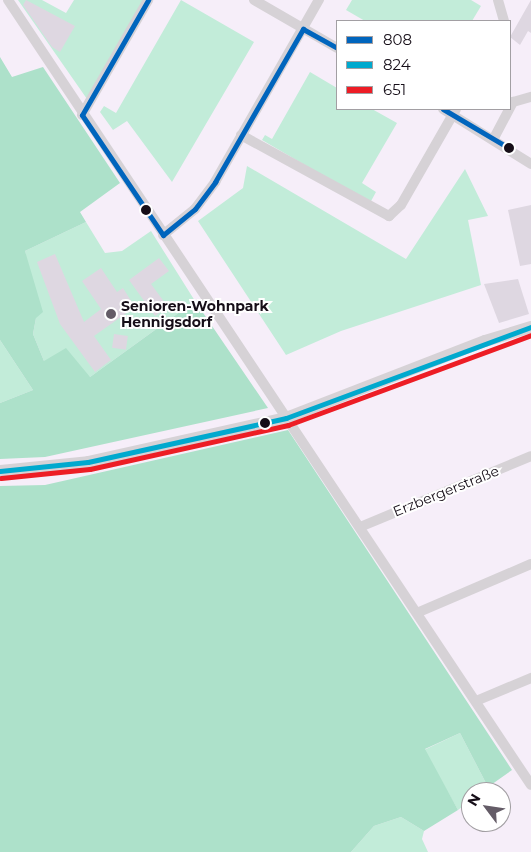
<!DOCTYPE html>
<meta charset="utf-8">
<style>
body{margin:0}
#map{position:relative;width:531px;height:852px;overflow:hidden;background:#f6eef9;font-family:Montserrat,sans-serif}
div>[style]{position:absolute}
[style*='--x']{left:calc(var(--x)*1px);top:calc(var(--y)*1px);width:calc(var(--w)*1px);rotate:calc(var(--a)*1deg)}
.green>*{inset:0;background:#c2ecd9}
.forest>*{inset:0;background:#ade1ca}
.building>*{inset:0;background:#ded7e1;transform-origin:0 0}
.minor>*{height:10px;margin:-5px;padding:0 5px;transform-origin:5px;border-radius:5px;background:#d6d2d6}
.major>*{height:12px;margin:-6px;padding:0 6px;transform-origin:6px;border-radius:6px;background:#d6d2d6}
.bus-1>*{height:5px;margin:-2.5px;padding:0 2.5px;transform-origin:2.5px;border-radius:2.5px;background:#0065bd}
.bus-2>*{height:5px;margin:-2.5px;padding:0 2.5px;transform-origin:2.5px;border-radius:2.5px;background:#00a9ce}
.bus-3>*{height:5px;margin:-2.5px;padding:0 2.5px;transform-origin:2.5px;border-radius:2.5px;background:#ed1d25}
.dots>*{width:14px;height:14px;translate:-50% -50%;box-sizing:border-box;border:2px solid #fff;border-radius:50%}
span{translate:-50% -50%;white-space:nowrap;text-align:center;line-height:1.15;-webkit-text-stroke:4px #fff;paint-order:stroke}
.poi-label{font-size:14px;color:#160e18;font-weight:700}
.left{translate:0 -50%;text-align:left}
.street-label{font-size:14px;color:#160e18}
.legend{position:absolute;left:336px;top:20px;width:175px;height:90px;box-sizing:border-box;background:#fff;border:1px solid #a29fa3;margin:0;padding:6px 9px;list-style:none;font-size:15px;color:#160e18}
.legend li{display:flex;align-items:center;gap:10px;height:25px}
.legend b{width:25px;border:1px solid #a29fa3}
.north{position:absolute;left:461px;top:782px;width:50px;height:50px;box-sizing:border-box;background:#fff;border:1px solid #a29fa3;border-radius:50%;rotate:301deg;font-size:14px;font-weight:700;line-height:20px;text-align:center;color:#160e18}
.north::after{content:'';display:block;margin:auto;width:18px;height:22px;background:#645c67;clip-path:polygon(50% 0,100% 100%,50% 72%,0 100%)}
</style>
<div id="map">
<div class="green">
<i style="clip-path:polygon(18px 0,42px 0,66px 13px,74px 0,144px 0,87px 99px)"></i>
<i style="clip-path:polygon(181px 0,254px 42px,172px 182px,127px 121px,113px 130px,100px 112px,104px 106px,116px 113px)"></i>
<i style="clip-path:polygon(352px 0,471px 0,481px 6px,472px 21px,365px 21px,346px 10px)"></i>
<i style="clip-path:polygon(310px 72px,337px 88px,337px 109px,372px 109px,397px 123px,362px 183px,376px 192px,370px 203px,262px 140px,265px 135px,272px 139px)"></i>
<i style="clip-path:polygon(247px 166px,406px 259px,465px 169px,488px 216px,468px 220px,481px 285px,341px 331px,286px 355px,198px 221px,243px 188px)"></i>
<i style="clip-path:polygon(86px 222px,105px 253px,122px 251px,151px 231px,195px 301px,90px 377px,44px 361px,33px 334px,36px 318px,25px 251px)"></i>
<i style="clip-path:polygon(0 340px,33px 390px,0 403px)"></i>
<i style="clip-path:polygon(460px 733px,488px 787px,471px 792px,471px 800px,458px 810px,424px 750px)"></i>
<i style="clip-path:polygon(401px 817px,424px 831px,422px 839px,428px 852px,351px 852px,374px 826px)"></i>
</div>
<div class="forest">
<i style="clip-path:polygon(0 57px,12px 77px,43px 67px,120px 183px,80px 212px,86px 222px,25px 251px,43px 312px,36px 318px,33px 334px,44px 361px,66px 348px,90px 377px,195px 301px,268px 408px,45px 457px,0 459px,0 403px,33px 390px,0 340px)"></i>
<i style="clip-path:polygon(288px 430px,512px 770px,488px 787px,460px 733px,425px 749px,458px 810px,424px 831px,401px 817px,374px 826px,351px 852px,0 852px,0 486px,45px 485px)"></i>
</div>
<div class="building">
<i style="clip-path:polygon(26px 0,75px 26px,60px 52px,52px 47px,23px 5px)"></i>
<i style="clip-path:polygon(531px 0,531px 33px,528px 31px,520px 45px,510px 37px)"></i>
<i style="clip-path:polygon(531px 205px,531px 264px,520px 266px,508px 210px)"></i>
<i style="clip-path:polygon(55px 254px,84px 322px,101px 309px,82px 281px,101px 268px,117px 292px,123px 288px,135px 307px,94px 336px,111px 360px,95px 372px,60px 324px,37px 262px)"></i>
<i style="clip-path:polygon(159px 258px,169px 271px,151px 284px,168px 307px,155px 316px,129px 280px)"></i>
<i style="clip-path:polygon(518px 279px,529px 314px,499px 323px,484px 284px)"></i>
<i style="left:114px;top:334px;width:14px;height:14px;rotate:8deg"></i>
</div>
<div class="minor">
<i style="--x:8;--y:0;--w:943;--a:56.33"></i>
<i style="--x:254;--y:0;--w:96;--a:30"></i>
<i style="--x:498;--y:0;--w:22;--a:74"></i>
<i style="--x:443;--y:109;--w:104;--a:32"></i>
<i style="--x:82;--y:115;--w:133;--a:-60.1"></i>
<i style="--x:241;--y:135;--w:169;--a:28.7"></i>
<i style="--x:389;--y:216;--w:16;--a:-43"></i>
<i style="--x:401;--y:205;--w:111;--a:-60.2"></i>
<i style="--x:494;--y:138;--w:41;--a:-62.2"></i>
<i style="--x:513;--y:102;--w:19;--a:-16"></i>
<i style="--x:163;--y:235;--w:41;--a:-39.1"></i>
<i style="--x:195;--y:209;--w:34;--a:-53"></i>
<i style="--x:215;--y:182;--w:210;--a:-60.3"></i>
<i style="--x:360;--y:527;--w:185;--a:-22.5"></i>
<i style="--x:419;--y:612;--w:122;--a:-23.2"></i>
<i style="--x:476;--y:701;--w:60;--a:-22.7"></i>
</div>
<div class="major">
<i style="--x:0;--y:471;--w:88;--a:-5.8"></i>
<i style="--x:88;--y:462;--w:203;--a:-12.5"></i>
<i style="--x:286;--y:418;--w:213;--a:-21.2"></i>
<i style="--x:485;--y:341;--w:48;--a:-16.9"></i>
</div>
<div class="bus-1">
<i style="--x:303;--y:29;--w:39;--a:29"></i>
<i style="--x:443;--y:109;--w:77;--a:30.6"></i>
<i style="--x:82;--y:115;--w:145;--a:56"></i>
<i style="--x:82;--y:115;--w:133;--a:-60.1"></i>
<i style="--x:163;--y:235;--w:41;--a:-39.1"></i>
<i style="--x:195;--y:209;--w:34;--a:-53"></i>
<i style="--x:215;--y:182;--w:177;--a:-60.1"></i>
</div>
<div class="bus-2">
<i style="--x:0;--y:471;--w:88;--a:-5.8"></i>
<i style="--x:88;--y:462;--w:203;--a:-12.5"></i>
<i style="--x:286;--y:418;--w:261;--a:-20.4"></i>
</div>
<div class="bus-3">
<i style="--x:1;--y:478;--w:89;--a:-5.8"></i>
<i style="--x:90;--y:469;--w:203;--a:-12.5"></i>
<i style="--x:288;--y:425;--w:259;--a:-20.3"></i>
</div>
<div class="dots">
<i style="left:509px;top:148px;background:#160e18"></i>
<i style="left:146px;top:210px;background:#160e18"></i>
<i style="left:111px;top:314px;background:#645c67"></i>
<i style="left:265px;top:423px;background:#160e18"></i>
</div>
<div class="poi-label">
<span class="left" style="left:121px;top:314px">Senioren-Wohnpark<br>Hennigsdorf</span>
</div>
<div class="street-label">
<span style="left:446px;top:491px;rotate:-22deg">Erzbergerstraße</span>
</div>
<ul class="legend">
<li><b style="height:6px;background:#0065bd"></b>808</li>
<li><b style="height:6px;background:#00a9ce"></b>824</li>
<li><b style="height:6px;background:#ed1d25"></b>651</li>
</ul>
<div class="north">N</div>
</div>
